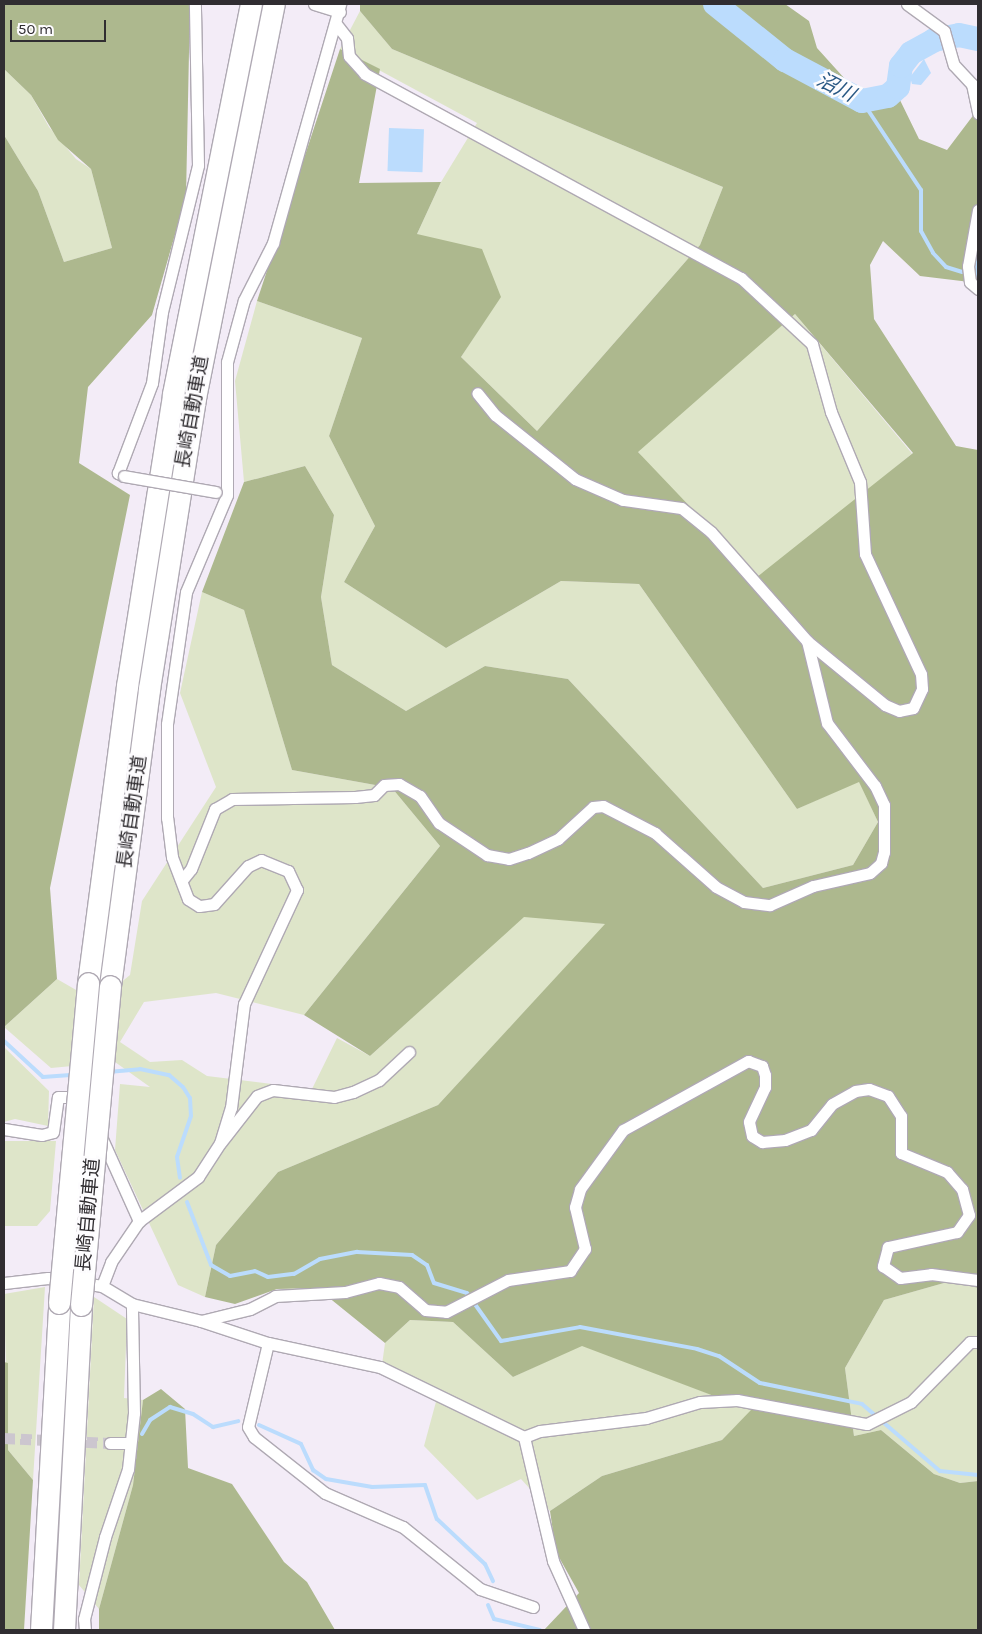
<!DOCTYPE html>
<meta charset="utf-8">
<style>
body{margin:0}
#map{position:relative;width:982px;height:1634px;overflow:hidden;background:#f3ecf7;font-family:Karla,"Noto Sans JP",sans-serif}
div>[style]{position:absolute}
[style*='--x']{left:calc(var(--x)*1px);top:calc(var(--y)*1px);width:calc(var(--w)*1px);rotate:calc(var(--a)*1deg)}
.green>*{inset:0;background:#dee5c9;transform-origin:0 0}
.forest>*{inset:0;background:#adb88e}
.water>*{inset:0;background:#bbdcfd;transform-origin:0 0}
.stream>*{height:4px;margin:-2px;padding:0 2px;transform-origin:2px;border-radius:2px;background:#bbdcfd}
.river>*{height:24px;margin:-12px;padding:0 12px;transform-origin:12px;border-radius:12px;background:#bbdcfd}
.minor-tunnel>*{height:11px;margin-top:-5.5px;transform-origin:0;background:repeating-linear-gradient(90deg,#ccc6cf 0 11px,transparent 0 16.5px)}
.roads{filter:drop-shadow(1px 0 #afa9b3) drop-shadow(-1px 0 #afa9b3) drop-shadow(0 1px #afa9b3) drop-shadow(0 -1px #afa9b3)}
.minor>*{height:11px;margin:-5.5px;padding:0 5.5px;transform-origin:5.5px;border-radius:5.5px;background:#fff}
.motorway>*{height:21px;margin:-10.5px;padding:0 10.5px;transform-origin:10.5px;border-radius:10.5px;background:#fff}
.bridges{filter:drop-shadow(1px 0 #afa9b3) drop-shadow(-1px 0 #afa9b3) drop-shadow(0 1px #afa9b3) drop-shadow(0 -1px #afa9b3)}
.minor-bridge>*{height:11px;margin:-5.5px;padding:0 5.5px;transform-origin:5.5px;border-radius:5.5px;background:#fff}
.motorway-bridge>*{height:21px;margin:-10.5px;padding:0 10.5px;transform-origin:10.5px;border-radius:10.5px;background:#fff}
span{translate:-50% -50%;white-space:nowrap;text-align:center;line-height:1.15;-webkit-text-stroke:5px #fdfcfe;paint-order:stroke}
.street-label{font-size:19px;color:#302d31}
.water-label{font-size:20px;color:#295884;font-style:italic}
.frame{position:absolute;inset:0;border:5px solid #302d31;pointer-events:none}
.scale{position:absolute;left:10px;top:20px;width:96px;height:22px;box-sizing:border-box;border:2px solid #302d31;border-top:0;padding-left:6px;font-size:15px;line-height:18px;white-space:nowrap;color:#302d31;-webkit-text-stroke:4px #fdfcfe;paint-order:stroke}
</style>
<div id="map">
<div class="green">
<i style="clip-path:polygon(360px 11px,392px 49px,723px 187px,700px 245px,537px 431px,461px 357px,500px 297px,417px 234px,441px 182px,477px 123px,340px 49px)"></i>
<i style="clip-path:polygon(4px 69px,31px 95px,49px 127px,76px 159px,91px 169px,112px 248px,64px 262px,38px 191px,4px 135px)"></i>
<i style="clip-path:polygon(257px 301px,362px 338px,329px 436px,375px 526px,344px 582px,446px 648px,561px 581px,639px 584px,797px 809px,859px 781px,878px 822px,853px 865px,763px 888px,568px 679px,485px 666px,406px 711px,332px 665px,321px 597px,334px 515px,305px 466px,244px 482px,235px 381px)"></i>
<i style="left:795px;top:314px;width:182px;height:209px;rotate:50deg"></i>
<i style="clip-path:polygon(202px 592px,244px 610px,292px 770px,392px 788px,440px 846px,304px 1015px,216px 993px,144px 1002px,120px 1042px,150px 1062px,182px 1060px,207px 1076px,312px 1089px,337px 1038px,370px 1056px,524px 916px,606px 924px,438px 1105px,278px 1172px,216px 1245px,205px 1297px,178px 1285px,115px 1150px,120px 1084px,150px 1087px,115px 1062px,51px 1068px,4px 1027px,57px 979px,97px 1002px,130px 975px,142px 901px,216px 787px,180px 693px)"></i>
<i style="clip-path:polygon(4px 1047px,49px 1091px,48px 1126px,15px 1119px,4px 1122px)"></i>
<i style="clip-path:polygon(4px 1141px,56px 1141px,50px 1211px,37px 1226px,4px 1226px)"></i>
<i style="clip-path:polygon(951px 1281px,978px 1288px,978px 1481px,960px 1483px,934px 1474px,881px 1430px,854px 1436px,845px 1368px,884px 1300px)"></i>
<i style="clip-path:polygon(45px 1287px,33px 1480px,8px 1450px,4px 1294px)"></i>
<i style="clip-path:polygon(94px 1297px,127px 1319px,124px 1398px,143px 1400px,133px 1485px,99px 1609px,79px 1585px)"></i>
<i style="clip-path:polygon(410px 1320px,453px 1322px,513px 1377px,582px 1345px,752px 1410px,722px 1440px,602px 1476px,550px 1511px,521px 1479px,477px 1500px,424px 1446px,437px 1398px,381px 1372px,385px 1343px)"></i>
</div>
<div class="forest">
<i style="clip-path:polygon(4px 4px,190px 4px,186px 196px,152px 315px,88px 387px,79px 463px,130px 495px,50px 888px,57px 979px,4px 1027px,4px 135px,38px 191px,64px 262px,112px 248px,91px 169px,58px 140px,31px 95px,4px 69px)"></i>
<i style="clip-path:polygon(evenodd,360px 4px,785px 4px,809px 21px,817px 48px,854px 89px,898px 96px,919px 139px,947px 150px,978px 109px,978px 283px,920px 276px,883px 241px,870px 265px,874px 319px,956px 446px,978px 450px,978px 1288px,951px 1281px,884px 1300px,845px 1368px,854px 1436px,881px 1430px,934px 1474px,960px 1483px,978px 1481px,978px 1630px,544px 1630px,579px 1593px,556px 1552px,550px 1511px,602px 1476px,722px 1440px,751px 1410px,582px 1346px,513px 1377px,453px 1322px,410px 1320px,385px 1343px,317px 1288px,277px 1289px,235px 1304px,205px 1297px,216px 1245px,278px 1172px,438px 1105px,605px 924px,524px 917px,370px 1056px,304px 1015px,440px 846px,392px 788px,292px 770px,244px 610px,202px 592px,244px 482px,305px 466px,334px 515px,321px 597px,332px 665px,406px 711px,485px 666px,568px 679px,763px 888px,853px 865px,878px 822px,859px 782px,797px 809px,639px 584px,561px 581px,446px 648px,344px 582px,375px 526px,329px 436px,362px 338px,257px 301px,340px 49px,380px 69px,359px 183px,441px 182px,417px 234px,482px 249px,501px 297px,461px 357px,537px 431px,700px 245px,723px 187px,392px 49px,360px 11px,360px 4px,795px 314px,913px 453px,757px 577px,638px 452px,795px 314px)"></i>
<i style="clip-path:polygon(4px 1362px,8px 1363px,8px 1450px,33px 1480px,24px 1630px,4px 1630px)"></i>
<i style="clip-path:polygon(161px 1389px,185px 1409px,188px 1468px,232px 1484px,284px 1562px,307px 1582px,335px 1630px,99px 1630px,99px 1609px,133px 1485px,143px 1400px)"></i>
</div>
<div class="water">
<i style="clip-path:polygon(924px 59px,931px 73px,921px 85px,912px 84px,910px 77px)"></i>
<i style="left:389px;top:128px;width:35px;height:43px;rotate:2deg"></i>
</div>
<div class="stream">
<i style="--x:862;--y:101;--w:107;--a:56.5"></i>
<i style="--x:921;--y:190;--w:41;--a:90"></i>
<i style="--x:921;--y:231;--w:25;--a:61"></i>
<i style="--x:933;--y:253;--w:19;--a:47"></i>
<i style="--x:946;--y:267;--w:17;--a:17"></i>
<i style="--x:4;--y:1041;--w:53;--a:42.7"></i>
<i style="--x:43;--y:1077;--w:31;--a:-4"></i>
<i style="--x:108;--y:1072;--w:32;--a:-5"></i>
<i style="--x:140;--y:1069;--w:30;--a:12"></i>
<i style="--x:169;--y:1075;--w:18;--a:41"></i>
<i style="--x:183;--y:1087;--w:13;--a:58"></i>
<i style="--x:190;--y:1098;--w:18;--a:87"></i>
<i style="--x:191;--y:1116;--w:43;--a:108.9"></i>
<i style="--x:177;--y:1157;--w:21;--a:82"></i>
<i style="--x:187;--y:1202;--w:67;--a:69.1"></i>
<i style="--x:211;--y:1265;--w:22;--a:30"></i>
<i style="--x:230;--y:1276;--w:25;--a:-11"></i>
<i style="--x:255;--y:1271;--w:14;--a:25"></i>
<i style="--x:268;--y:1277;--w:26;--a:-7"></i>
<i style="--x:294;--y:1274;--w:30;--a:-30"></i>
<i style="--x:320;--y:1259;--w:38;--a:-11"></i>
<i style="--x:357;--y:1252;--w:55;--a:3.1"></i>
<i style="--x:412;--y:1255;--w:18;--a:34"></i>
<i style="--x:427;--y:1265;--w:19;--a:69"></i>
<i style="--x:434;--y:1283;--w:34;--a:17"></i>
<i style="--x:467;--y:1293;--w:59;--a:54.7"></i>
<i style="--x:501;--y:1341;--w:80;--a:-10"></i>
<i style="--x:580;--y:1327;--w:119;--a:10.6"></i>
<i style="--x:697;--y:1349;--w:23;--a:18"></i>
<i style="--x:719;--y:1356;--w:49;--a:33.4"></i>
<i style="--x:760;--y:1383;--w:104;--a:11.6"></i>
<i style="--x:862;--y:1404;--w:103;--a:40.7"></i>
<i style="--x:940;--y:1471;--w:38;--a:6"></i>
<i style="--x:259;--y:1425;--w:46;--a:24.3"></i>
<i style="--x:301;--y:1444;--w:29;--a:65"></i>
<i style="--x:313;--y:1470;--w:16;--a:35"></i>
<i style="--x:326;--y:1479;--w:47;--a:9.9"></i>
<i style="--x:372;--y:1487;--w:53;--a:-2.2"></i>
<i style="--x:425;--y:1485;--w:36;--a:71"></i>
<i style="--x:437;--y:1519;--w:66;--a:43.2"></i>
<i style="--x:485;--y:1564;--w:19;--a:65"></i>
<i style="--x:142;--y:1434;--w:16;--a:-60"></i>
<i style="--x:150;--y:1420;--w:24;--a:-33"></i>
<i style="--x:170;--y:1407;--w:24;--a:17"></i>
<i style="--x:193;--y:1414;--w:24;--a:33"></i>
<i style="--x:213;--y:1427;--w:26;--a:-13"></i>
<i style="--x:488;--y:1605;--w:15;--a:67"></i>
<i style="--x:494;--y:1619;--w:47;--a:13.4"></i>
</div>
<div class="river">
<i style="--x:715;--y:4;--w:90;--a:38.7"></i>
<i style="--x:785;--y:60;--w:87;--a:28"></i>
<i style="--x:862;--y:101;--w:26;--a:-11"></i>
<i style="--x:888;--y:96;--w:13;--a:-42"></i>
<i style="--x:898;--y:87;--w:21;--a:-82"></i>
<i style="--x:901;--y:66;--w:16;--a:-52"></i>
<i style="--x:911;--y:53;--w:26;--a:-29"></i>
<i style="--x:934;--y:40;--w:25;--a:-11"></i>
<i style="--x:959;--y:35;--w:19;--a:12"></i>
<i style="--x:978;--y:265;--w:6;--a:90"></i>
</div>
<div class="minor-tunnel">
<i style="--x:4;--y:1438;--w:106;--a:2.7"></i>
</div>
<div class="roads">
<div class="minor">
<i style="--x:314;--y:4;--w:27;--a:17"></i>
<i style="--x:907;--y:4;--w:46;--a:36.1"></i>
<i style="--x:944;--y:31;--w:35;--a:74"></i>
<i style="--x:954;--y:65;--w:26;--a:47"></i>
<i style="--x:972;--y:84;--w:30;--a:78"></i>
<i style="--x:336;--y:24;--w:18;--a:52"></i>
<i style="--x:347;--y:38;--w:18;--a:84"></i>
<i style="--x:349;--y:56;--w:24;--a:48"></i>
<i style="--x:365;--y:74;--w:428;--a:28.5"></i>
<i style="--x:741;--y:278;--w:97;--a:42.9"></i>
<i style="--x:812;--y:344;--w:71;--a:74.4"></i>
<i style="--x:831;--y:412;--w:76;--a:67.5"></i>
<i style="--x:860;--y:482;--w:72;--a:86"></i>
<i style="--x:865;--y:554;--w:132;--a:65"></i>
<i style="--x:921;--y:674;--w:15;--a:86"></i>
<i style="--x:922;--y:689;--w:21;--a:115"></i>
<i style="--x:913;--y:708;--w:14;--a:168"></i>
<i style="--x:899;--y:711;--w:15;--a:-157"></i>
<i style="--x:885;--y:705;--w:101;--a:-140.6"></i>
<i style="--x:807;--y:641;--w:145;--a:-131.4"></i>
<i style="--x:711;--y:532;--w:38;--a:-141"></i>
<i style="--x:681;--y:508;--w:59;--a:-172.1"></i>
<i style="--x:623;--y:500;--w:52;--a:-156.4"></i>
<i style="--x:575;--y:479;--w:102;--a:-141.3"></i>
<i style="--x:495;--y:415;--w:28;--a:-129"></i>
<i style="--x:978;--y:210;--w:57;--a:100.1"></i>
<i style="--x:968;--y:266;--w:16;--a:83"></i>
<i style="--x:970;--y:282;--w:11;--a:41"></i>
<i style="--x:124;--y:476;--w:7;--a:-153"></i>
<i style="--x:118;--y:473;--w:96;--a:-69.3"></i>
<i style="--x:152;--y:383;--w:72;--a:-82"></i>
<i style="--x:162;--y:312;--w:151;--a:-76.2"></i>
<i style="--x:198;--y:165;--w:161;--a:-91.1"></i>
<i style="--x:182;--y:880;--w:14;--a:-51"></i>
<i style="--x:191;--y:869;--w:65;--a:-68.2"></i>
<i style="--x:215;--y:809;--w:20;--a:-30"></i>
<i style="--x:232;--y:799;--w:123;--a:-0.9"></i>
<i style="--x:355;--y:797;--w:19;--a:-6"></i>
<i style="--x:374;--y:795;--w:14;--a:-45"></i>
<i style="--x:384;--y:785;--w:15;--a:-4"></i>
<i style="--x:399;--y:784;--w:24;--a:30"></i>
<i style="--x:420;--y:796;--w:33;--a:55"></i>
<i style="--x:439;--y:823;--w:58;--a:33.7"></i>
<i style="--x:487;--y:855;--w:22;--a:10"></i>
<i style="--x:509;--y:859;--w:20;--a:-18"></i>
<i style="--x:528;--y:853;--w:33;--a:-25"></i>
<i style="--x:558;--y:839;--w:47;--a:-42.4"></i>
<i style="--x:593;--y:807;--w:10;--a:-6"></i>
<i style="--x:603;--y:806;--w:59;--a:27.4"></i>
<i style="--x:655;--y:833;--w:81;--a:41.5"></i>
<i style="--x:716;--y:887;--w:32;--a:28"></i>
<i style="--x:744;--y:902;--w:26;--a:7"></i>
<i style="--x:770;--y:905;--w:47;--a:-23.8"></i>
<i style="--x:813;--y:886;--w:58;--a:-12.8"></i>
<i style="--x:870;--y:873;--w:15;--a:-42"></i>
<i style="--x:881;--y:863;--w:11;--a:-75"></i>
<i style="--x:884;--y:852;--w:47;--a:-90"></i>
<i style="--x:884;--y:805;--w:21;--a:-115"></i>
<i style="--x:875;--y:786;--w:79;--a:-127.3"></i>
<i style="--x:827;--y:723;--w:84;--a:-103.7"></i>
<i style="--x:4;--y:1129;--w:38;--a:9"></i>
<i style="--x:42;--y:1135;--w:11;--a:-15"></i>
<i style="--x:53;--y:1132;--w:35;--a:-82"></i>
<i style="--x:58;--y:1097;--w:22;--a:0"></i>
<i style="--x:103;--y:1141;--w:88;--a:65.8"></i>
<i style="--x:221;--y:1142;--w:58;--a:-52"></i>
<i style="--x:257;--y:1096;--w:17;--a:-21"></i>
<i style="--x:273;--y:1090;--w:61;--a:6.5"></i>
<i style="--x:334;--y:1097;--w:20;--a:-15"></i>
<i style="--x:353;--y:1092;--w:29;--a:-25"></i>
<i style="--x:379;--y:1080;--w:41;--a:-43"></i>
<i style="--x:4;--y:1283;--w:44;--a:-6.5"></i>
<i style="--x:48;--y:1278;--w:55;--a:8.4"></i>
<i style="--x:102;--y:1286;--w:35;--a:31"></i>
<i style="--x:132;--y:1304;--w:71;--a:13.8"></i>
<i style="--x:201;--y:1321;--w:71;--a:18.2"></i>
<i style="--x:268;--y:1343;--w:115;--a:12.1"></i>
<i style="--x:380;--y:1367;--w:160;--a:25.9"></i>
<i style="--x:102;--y:1286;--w:26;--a:-69"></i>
<i style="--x:111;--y:1262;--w:50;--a:-55.7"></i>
<i style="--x:139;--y:1221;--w:74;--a:-36.7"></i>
<i style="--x:198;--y:1177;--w:40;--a:-57.1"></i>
<i style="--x:220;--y:1143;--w:37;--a:-73"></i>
<i style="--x:231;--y:1108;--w:105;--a:-82.9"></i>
<i style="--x:244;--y:1004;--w:126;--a:-65.1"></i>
<i style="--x:297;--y:890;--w:21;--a:-115"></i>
<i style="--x:288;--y:871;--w:29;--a:-158"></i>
<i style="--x:261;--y:860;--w:14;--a:155"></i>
<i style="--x:248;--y:866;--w:51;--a:131.8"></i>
<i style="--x:214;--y:904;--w:15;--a:172"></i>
<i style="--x:199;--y:906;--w:13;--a:-148"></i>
<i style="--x:188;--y:899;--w:45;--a:-110.9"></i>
<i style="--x:172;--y:857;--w:39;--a:-97"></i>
<i style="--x:167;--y:818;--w:94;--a:-90"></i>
<i style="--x:167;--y:724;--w:133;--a:-81.8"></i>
<i style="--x:186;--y:592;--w:105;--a:-67.1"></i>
<i style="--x:227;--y:495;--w:133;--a:-90"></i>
<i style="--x:227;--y:362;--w:64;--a:-74.7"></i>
<i style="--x:244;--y:300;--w:64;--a:-63"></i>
<i style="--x:273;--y:243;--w:248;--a:-74.3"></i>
<i style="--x:201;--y:1321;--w:50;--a:-13.8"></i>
<i style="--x:250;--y:1309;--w:28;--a:-27"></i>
<i style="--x:275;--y:1296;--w:70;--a:-3.3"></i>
<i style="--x:345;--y:1292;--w:35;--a:-15"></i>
<i style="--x:379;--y:1283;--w:20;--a:11"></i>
<i style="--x:399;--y:1287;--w:35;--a:41"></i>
<i style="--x:425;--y:1310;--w:21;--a:5"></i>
<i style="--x:446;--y:1312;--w:70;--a:-27.3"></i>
<i style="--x:508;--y:1280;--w:63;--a:-8.3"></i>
<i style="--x:570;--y:1271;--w:27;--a:-56"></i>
<i style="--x:585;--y:1249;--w:43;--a:-103.4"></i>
<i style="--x:575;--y:1207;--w:19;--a:-74"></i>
<i style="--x:580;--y:1189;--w:73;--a:-53.9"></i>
<i style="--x:623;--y:1130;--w:143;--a:-28.9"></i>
<i style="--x:748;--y:1061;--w:15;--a:20"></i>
<i style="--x:762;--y:1066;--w:9;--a:72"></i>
<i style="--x:765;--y:1075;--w:12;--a:90"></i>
<i style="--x:765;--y:1087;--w:38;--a:115"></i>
<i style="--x:749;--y:1122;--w:14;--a:78"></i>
<i style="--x:752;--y:1136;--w:12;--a:31"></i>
<i style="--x:762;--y:1142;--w:23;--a:-5"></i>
<i style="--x:785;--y:1140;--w:28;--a:-21"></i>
<i style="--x:811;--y:1130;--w:33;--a:-51"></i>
<i style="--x:832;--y:1104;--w:26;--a:-29"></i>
<i style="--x:855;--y:1091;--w:14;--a:-8"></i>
<i style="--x:869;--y:1089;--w:20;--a:20"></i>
<i style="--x:888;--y:1096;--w:24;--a:57"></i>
<i style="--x:901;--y:1116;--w:37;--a:90"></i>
<i style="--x:901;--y:1153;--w:50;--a:22.4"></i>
<i style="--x:947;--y:1172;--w:23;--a:49"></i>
<i style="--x:962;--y:1189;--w:27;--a:75"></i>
<i style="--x:969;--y:1215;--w:21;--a:125"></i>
<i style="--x:957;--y:1232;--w:71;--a:167.7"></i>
<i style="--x:888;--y:1247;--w:20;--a:105"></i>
<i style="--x:883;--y:1266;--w:21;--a:35"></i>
<i style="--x:900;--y:1278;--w:31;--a:-7"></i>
<i style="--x:931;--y:1274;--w:47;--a:7.3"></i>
<i style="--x:268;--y:1343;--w:86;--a:103.4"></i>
<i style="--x:248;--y:1427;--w:12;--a:59"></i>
<i style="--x:254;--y:1437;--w:90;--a:38.3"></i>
<i style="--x:325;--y:1493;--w:85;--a:23.6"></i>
<i style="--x:403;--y:1527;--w:99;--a:38.8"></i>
<i style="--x:480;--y:1589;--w:56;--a:18.8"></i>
<i style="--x:524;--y:1437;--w:17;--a:-21"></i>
<i style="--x:540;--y:1431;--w:107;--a:-7"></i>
<i style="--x:646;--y:1418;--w:56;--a:-16.5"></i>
<i style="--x:700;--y:1402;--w:37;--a:-3"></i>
<i style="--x:737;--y:1400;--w:132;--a:10.5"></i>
<i style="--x:867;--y:1424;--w:49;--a:-26.6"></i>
<i style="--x:911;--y:1402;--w:84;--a:-45.5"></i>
<i style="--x:970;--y:1342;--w:8;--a:0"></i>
<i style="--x:524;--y:1437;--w:127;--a:76.8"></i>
<i style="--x:553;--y:1561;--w:76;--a:65.8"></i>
<i style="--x:110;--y:1443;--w:20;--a:0"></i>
<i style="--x:85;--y:1630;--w:11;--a:-95"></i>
<i style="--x:84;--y:1619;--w:85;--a:-75.6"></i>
<i style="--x:105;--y:1537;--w:72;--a:-71.3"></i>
<i style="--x:128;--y:1469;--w:56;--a:-83.9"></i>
<i style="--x:134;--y:1413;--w:109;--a:-91.1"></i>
</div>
<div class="motorway">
<i style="--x:88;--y:983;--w:300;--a:-82.5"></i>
<i style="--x:127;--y:686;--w:296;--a:-81"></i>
<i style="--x:173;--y:394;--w:398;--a:-78.7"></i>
<i style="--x:110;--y:986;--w:300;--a:-82.5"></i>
<i style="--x:149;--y:689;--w:295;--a:-81"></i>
<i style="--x:195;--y:398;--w:402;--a:-78.7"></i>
<i style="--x:41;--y:1630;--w:327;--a:-86.8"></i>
<i style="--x:64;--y:1630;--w:325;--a:-87"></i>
</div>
</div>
<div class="bridges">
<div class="minor-bridge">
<i style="--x:124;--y:476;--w:93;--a:9.9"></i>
</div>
<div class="motorway-bridge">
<i style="--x:59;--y:1303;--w:321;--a:-84.8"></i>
<i style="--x:81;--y:1305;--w:320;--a:-84.8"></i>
</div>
</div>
<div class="street-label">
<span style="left:193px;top:412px;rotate:-80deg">長崎自動車道</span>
<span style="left:133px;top:812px;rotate:-82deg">長崎自動車道</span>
<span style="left:89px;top:1215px;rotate:-85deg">長崎自動車道</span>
</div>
<div class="water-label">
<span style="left:836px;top:87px;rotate:27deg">沼川</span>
</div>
<div class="frame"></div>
<div class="scale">50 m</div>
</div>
